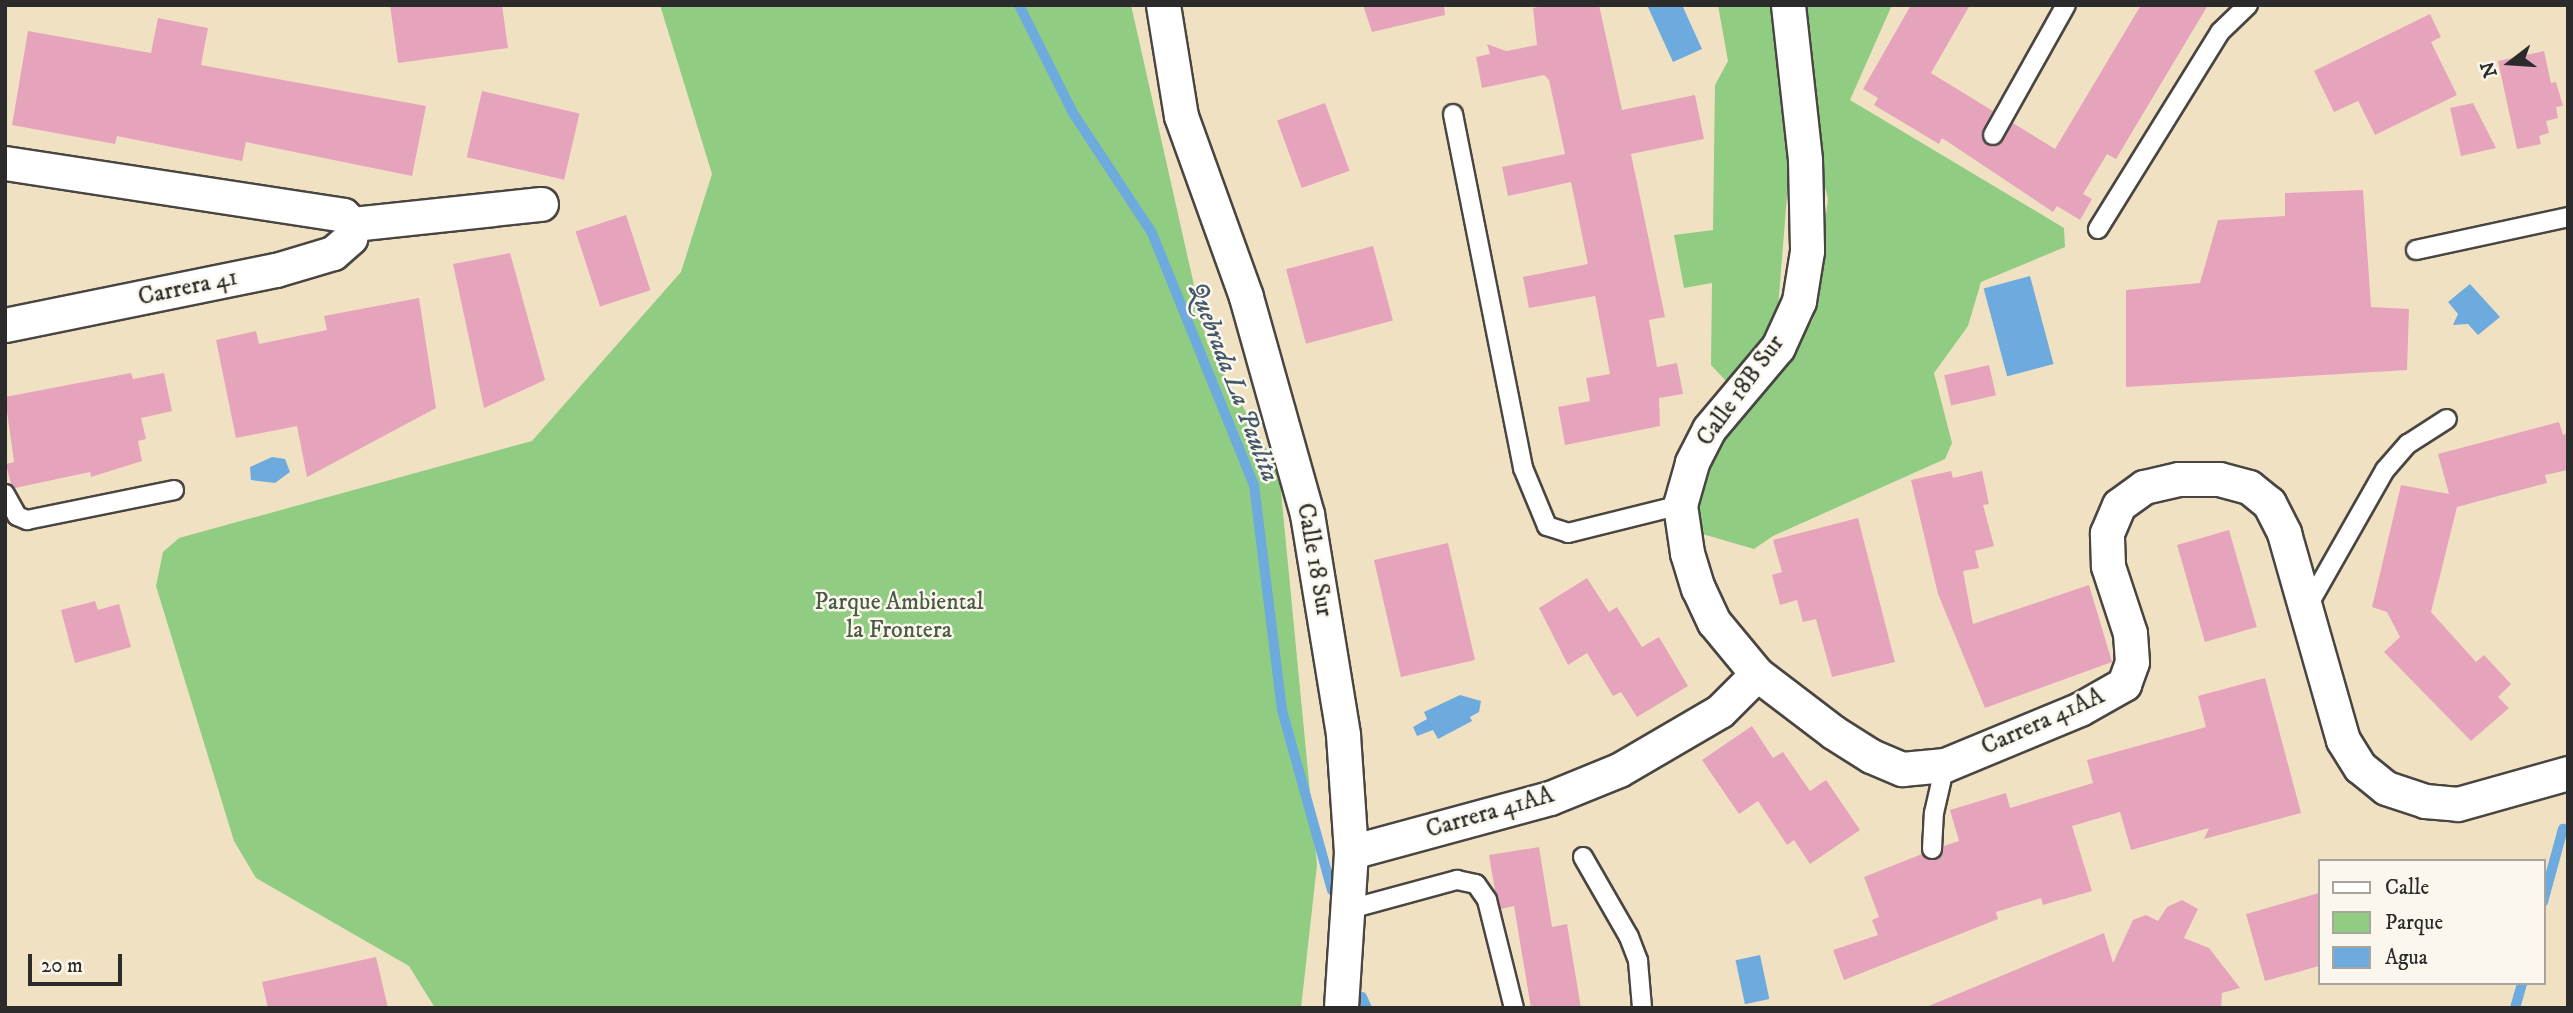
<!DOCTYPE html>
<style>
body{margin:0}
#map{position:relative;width:2573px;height:1013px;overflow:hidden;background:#f1e1c3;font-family:"IM FELL DW Pica",serif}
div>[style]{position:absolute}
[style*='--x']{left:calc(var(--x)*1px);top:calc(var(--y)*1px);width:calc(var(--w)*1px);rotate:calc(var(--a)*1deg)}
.green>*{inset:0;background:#90cc81}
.water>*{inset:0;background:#6daade;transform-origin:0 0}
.stream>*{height:10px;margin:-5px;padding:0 5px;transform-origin:5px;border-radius:5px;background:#6daade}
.building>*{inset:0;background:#e6a4bc;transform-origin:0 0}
.roads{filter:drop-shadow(2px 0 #494642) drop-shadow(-2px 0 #494642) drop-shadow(0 2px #494642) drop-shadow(0 -2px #494642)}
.lane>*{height:18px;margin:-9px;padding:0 9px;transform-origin:9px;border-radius:9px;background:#fff}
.street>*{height:33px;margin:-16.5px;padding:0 16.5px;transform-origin:16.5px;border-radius:16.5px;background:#fff}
span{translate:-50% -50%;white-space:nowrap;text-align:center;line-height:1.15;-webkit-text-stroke:5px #fbf7ec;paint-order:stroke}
.street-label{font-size:24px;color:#2b2b2b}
.park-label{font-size:24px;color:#495b45}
.water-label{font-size:26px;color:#42576a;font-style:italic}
.frame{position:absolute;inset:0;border:7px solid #2b2b2b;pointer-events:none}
.legend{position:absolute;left:2318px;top:859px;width:228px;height:126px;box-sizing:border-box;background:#fbf7ec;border:2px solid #a8a59f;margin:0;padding:9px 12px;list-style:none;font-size:21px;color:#2b2b2b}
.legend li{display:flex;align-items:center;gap:14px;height:35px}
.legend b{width:35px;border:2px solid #a8a59f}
.north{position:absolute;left:2475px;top:28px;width:70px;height:70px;-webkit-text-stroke:5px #fbf7ec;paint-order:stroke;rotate:253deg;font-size:19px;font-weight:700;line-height:28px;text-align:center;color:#2b2b2b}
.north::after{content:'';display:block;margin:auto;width:24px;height:32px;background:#2b2b2b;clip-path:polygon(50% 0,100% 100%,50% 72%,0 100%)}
.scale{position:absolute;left:28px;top:954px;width:94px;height:32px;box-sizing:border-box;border:4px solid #2b2b2b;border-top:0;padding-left:9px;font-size:21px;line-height:24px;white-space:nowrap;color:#2b2b2b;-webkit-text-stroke:5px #fbf7ec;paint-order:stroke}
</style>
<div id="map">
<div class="green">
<i style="clip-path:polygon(660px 5px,1131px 5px,1207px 343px,1279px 471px,1317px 865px,1301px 1008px,435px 1008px,409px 966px,256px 878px,234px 841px,156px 586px,163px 552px,179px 538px,532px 441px,681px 272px,712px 174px)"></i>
<i style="clip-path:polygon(1718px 5px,1772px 5px,1790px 159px,1777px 320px,1765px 353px,1728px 383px,1711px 365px,1712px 283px,1684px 288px,1674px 235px,1713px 230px,1715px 85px,1728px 61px)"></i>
<i style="clip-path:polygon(1797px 5px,1892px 5px,1850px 100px,2064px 228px,2065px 247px,1981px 282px,1968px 326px,1934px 373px,1952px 443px,1945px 459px,1773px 536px,1754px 549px,1699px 533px,1690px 498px,1705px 459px,1813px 320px,1828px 199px,1806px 113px)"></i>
</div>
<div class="water">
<i style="clip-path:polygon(1647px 5px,1682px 5px,1702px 49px,1673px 62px)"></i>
<i style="left:2030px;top:276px;width:91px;height:48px;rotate:75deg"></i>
<i style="clip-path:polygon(2470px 284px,2500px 317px,2478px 335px,2468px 324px,2453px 325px,2458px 314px,2448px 302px)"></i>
<i style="clip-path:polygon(272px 457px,285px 459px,290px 472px,275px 483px,251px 480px,250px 467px)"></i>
<i style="clip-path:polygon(1460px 695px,1481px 701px,1479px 712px,1470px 717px,1472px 721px,1438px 739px,1433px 730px,1417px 736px,1413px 727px,1427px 719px,1424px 712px)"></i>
<i style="left:1760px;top:955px;width:45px;height:25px;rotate:78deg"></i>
</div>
<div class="stream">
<i style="--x:1019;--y:5;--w:121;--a:63.4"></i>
<i style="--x:1073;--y:113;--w:144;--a:56.6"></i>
<i style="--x:1152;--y:233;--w:272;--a:68"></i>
<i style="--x:1254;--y:485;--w:227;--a:82.9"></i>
<i style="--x:1282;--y:710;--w:187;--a:74.5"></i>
<i style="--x:2543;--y:902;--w:76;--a:-74.7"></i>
<i style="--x:1362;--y:997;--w:12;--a:66"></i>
<i style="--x:2515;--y:1008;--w:26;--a:-74"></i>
</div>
<div class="building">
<i style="clip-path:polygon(390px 5px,502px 5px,508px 48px,398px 63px)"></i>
<i style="clip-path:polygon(1363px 5px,1444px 5px,1445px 15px,1372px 32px)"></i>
<i style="clip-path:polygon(1548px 5px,1599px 5px,1622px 110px,1695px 95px,1704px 139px,1631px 154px,1665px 317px,1649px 320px,1657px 367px,1677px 363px,1683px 394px,1659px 398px,1660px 426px,1565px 445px,1558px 407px,1590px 401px,1586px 378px,1610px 374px,1595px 296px,1529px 308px,1523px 277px,1588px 264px,1571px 182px,1508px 196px,1502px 167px,1565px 154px,1549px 80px,1544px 75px,1482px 88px,1476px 57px,1490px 54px,1487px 44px,1506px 51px,1537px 45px,1533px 8px)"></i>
<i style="clip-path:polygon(1911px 5px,1970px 5px,1931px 73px,1993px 111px,1983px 130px,1984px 141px,1999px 144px,2013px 123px,2055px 149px,2141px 5px,2208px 5px,2116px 159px,2107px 154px,2083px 194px,2092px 199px,2080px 220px,2057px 206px,2053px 212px,1942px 138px,1939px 144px,1874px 105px,1878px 98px,1863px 89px)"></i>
<i style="clip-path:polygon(2430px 14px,2441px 37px,2431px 42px,2457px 95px,2375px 135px,2358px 101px,2334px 112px,2314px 71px)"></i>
<i style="clip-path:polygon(158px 18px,208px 28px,201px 65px,426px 106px,412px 176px,246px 142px,242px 161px,117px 136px,115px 144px,12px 125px,28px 31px,151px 53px)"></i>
<i style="clip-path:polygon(2544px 51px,2551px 83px,2556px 82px,2563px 106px,2556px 107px,2558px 118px,2546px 121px,2549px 133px,2539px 136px,2541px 144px,2517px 149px,2498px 61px)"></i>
<i style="left:482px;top:91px;width:100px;height:68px;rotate:13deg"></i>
<i style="left:1325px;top:103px;width:72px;height:51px;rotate:70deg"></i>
<i style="clip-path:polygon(2473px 103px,2496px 148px,2461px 156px,2450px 108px)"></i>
<i style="clip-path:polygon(2363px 190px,2371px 307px,2409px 309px,2407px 370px,2126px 387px,2126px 290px,2200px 283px,2218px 220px,2285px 216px,2285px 193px)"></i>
<i style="left:626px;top:215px;width:79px;height:53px;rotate:72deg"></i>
<i style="left:1373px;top:246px;width:77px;height:90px;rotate:75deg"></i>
<i style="clip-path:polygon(510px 253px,545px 380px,484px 408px,453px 264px)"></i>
<i style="clip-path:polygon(419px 298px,436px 408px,307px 477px,297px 426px,236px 438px,216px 340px,256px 331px,259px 344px,327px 330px,324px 316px)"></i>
<i style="left:1989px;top:365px;width:31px;height:46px;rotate:77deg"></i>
<i style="clip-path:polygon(131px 373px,133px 379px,164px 373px,172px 411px,141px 418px,146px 439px,138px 441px,142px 461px,91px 477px,90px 472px,15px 488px,11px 484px,6px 464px,14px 462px,5px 397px)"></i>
<i style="clip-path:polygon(2559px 422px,2563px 435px,2568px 433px,2568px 470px,2545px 475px,2547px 483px,2457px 507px,2431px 612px,2476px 662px,2484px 655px,2511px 684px,2498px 697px,2509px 708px,2471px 741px,2384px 652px,2400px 637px,2387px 612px,2372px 607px,2401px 485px,2449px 494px,2438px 454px)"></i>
<i style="clip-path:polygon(1951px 471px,1953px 478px,1982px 471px,1989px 504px,1983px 505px,1994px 546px,1975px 551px,1979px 568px,1963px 571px,1973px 624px,2089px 585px,2112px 662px,1985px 708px,1938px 594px,1911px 480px)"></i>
<i style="clip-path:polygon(1858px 518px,1895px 662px,1832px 677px,1816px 619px,1803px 622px,1797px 600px,1780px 605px,1772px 575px,1782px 572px,1773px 540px)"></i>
<i style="left:2229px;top:530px;width:101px;height:54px;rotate:74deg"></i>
<i style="left:1448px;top:543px;width:120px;height:76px;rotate:77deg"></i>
<i style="clip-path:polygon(1587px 578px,1609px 612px,1617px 607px,1642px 647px,1659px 637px,1688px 686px,1637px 717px,1621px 692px,1613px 696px,1587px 653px,1568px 665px,1539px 608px)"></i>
<i style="clip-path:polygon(95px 601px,98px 610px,119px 604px,131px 647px,75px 663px,61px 610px)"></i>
<i style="clip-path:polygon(2265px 678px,2301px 813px,2204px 839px,2209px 828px,2131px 850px,2120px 812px,2072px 826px,2092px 891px,2043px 905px,2041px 898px,1996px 912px,1998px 919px,1844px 980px,1833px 950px,1878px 935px,1872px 920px,1879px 917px,1864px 877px,1922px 854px,1938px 859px,1944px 846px,1959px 841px,1950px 810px,2006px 793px,2010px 808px,2093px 783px,2087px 760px,2206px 727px,2198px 696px)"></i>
<i style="clip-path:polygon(1752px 726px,1773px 758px,1783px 752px,1810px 791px,1826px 780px,1860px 830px,1810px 864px,1794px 840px,1787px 845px,1758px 801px,1739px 814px,1702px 760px)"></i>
<i style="clip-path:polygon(1539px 847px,1552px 927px,1567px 924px,1581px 1008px,1531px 1008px,1514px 906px,1501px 909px,1495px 891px,1489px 855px)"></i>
<i style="clip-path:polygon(2319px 893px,2319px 966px,2265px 981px,2246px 914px)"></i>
<i style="clip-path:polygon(2182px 900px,2198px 909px,2184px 938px,2209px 948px,2240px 988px,2222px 993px,2221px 1008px,1924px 1008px,2104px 933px,2113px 963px,2133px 920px,2146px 915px,2158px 921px,2167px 907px)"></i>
<i style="clip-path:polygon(376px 957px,388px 1008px,268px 1008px,262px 982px)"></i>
</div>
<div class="roads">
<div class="lane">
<i style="--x:1453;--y:114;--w:361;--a:78.8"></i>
<i style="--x:1523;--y:468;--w:63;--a:67.5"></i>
<i style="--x:1547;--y:526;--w:22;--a:18"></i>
<i style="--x:1568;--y:533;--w:115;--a:-14"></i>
<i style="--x:1993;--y:135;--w:149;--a:-60.7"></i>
<i style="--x:2098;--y:229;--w:232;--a:-58.2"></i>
<i style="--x:2220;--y:32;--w:39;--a:-44"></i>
<i style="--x:2416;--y:250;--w:156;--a:-12.2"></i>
<i style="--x:5;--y:494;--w:25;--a:61"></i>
<i style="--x:17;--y:516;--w:11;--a:22"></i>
<i style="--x:27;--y:520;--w:150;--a:-11.5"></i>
<i style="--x:2306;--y:609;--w:160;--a:-60.4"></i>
<i style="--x:2385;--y:470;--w:35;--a:-49"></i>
<i style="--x:2408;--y:444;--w:46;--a:-32.7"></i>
<i style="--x:1932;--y:849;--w:36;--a:-87"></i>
<i style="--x:1934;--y:813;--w:49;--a:-77.1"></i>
<i style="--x:1583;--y:857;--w:92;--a:60.1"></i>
<i style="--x:1629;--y:937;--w:26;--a:69"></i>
<i style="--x:1638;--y:961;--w:47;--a:85.1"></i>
<i style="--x:1350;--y:909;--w:111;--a:-15.2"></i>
<i style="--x:1457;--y:880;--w:19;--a:12"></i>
<i style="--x:1476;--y:884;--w:19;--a:55"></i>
<i style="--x:1487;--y:900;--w:111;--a:76"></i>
</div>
<div class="street">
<i style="--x:1163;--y:5;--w:112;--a:80.8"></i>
<i style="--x:1181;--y:116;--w:192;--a:70.2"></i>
<i style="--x:1246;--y:297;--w:225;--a:74.3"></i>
<i style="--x:1307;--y:514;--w:224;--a:80.7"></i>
<i style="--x:1343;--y:735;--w:117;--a:86.1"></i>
<i style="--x:1351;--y:852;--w:156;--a:93.7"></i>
<i style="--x:1788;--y:5;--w:156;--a:83.7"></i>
<i style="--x:1805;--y:160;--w:91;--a:88.7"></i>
<i style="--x:1807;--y:251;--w:51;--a:99.1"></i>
<i style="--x:1799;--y:301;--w:51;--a:114.5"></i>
<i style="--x:1778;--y:347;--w:107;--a:130.1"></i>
<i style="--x:1709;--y:429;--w:38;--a:117"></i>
<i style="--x:1692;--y:463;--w:44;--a:105.9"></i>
<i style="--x:1680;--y:505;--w:49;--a:81.7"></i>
<i style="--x:1687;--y:553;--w:37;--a:73"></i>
<i style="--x:1698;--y:588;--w:38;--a:65"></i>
<i style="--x:1714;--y:622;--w:67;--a:50.4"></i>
<i style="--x:1757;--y:674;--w:96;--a:37.3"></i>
<i style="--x:1833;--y:732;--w:45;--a:32.3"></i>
<i style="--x:1871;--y:756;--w:34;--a:23"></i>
<i style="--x:1902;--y:769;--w:43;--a:-5.3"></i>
<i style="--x:1945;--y:765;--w:146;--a:-22.5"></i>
<i style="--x:2080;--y:709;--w:51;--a:-29.6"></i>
<i style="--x:2124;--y:684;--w:23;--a:-70"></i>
<i style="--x:2132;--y:662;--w:29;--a:-94"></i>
<i style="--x:2130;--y:633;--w:71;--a:-108.2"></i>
<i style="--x:2108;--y:566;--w:33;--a:-92"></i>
<i style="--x:2107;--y:533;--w:30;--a:-67"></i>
<i style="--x:2119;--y:505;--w:31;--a:-36"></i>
<i style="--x:2144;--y:487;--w:36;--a:-13"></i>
<i style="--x:2179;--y:479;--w:40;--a:0"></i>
<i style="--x:2219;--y:479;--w:31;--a:15"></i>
<i style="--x:2249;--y:487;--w:26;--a:39"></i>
<i style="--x:2269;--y:503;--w:34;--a:63"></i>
<i style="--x:2284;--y:533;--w:215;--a:74.1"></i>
<i style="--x:2343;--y:740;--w:32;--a:58"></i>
<i style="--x:2360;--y:767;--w:33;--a:39"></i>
<i style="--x:2386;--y:788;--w:41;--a:18.4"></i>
<i style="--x:2425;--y:801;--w:33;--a:5"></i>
<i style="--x:2458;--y:804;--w:114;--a:-15.7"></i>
<i style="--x:5;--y:163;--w:342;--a:8.7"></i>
<i style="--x:343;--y:215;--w:13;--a:42"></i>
<i style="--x:353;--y:224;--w:189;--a:-6.1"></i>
<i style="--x:5;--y:325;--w:277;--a:-11.5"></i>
<i style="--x:276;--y:270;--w:59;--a:-16.6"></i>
<i style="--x:333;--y:253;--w:23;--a:-41"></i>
<i style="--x:350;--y:238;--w:14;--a:-78"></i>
<i style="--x:1351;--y:852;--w:206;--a:-15.2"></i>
<i style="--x:1550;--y:798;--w:74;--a:-22.1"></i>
<i style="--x:1619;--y:770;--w:117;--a:-30.3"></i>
<i style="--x:1720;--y:711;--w:52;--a:-45"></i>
</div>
</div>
<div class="street-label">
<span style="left:188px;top:288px;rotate:-12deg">Carrera 41</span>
<span style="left:1741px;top:391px;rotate:-54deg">Calle 18B Sur</span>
<span style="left:1314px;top:560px;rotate:80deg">Calle 18 Sur</span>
<span style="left:2043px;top:722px;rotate:-24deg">Carrera 41AA</span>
<span style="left:1490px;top:813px;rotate:-16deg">Carrera 41AA</span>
</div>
<div class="park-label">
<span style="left:899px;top:617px">Parque Ambiental<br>la Frontera</span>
</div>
<div class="water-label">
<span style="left:1233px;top:382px;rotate:69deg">Quebrada La Paulita</span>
</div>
<div class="frame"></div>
<ul class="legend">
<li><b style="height:9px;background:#fff"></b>Calle</li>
<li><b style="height:19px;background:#90cc81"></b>Parque</li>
<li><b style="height:19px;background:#6daade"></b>Agua</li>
</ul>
<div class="north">N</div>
<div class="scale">20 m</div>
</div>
